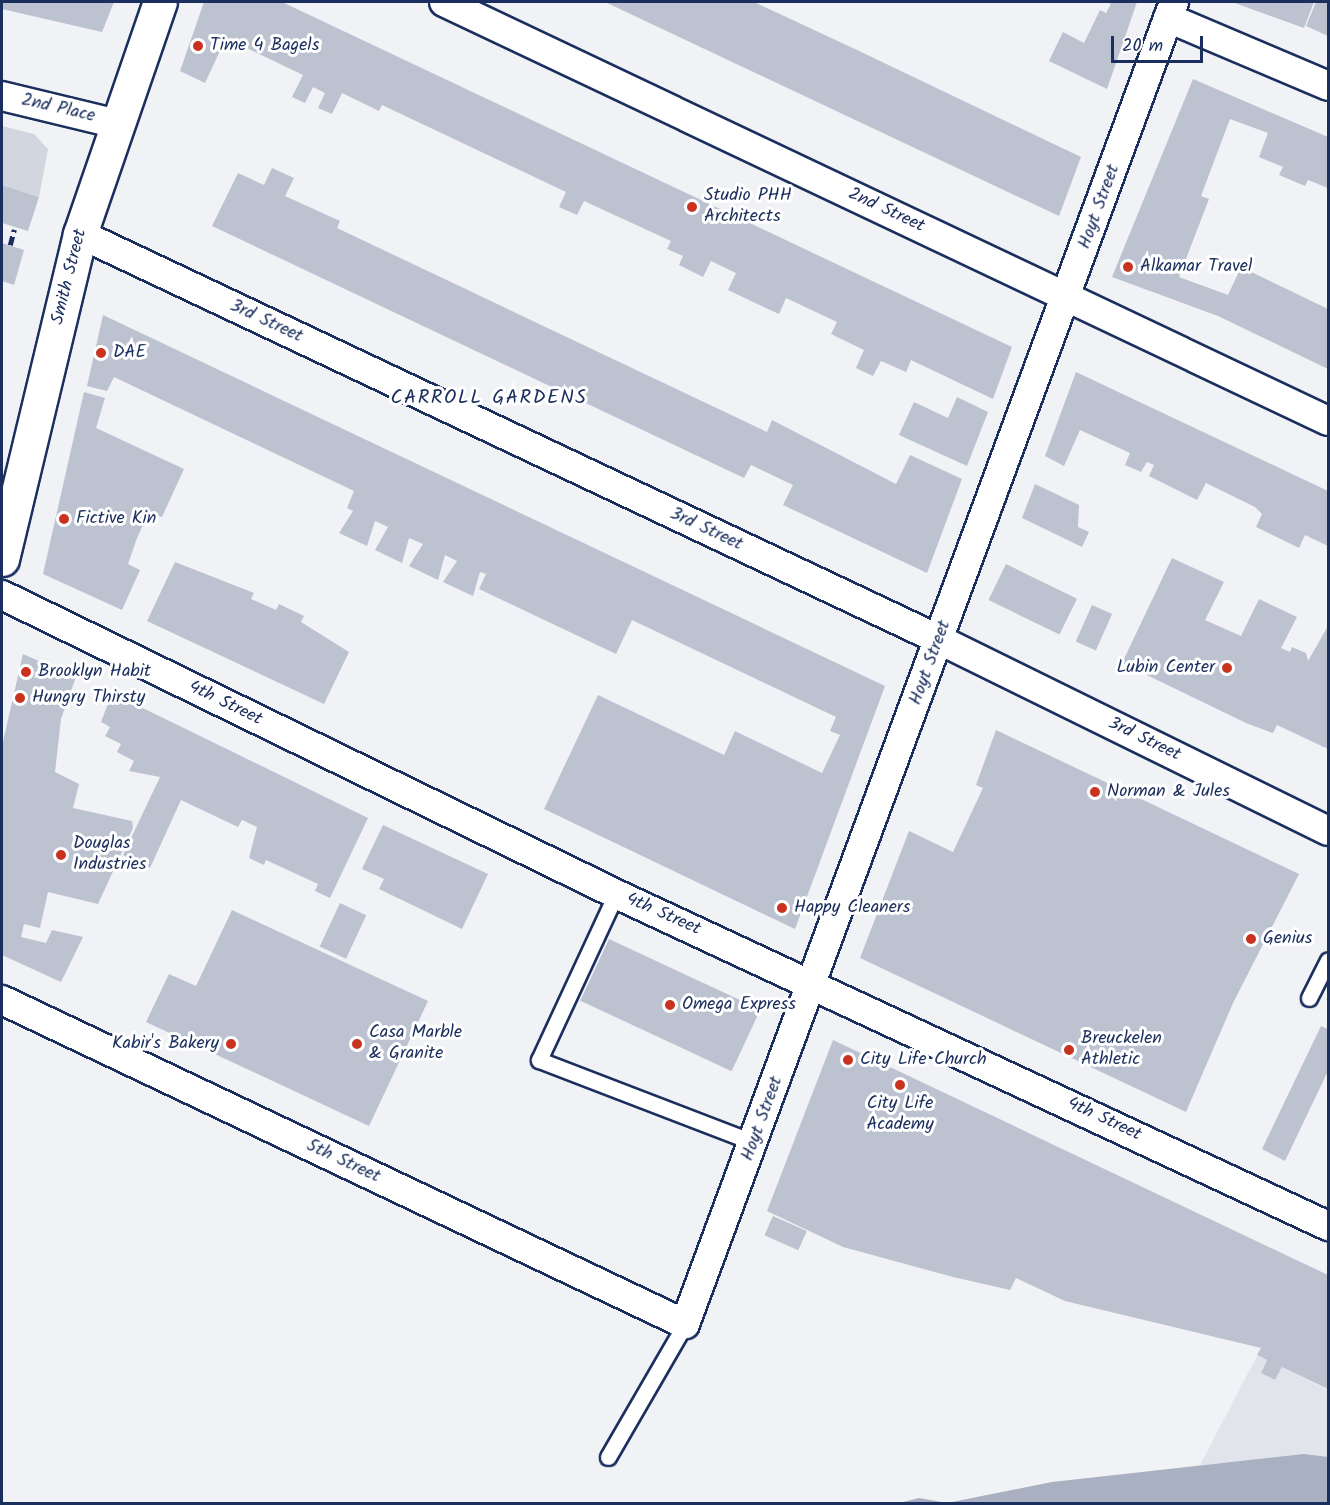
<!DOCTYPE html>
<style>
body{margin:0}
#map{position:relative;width:1330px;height:1505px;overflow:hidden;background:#f1f2f5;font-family:Kalam,sans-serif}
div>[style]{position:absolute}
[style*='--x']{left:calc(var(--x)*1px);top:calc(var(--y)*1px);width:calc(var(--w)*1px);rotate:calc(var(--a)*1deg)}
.built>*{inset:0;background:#e1e4ea}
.green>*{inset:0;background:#d2d6df}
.water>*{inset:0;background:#a8b0c2}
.building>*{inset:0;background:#bcc2d0;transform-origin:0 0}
.roads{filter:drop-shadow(2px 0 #1b2f5e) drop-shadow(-2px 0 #1b2f5e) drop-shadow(0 2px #1b2f5e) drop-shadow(0 -2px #1b2f5e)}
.service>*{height:15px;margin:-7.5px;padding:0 7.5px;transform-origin:7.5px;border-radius:7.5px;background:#fff}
.minor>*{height:28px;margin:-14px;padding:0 14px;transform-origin:14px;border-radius:14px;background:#fff}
.tertiary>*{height:33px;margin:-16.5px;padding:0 16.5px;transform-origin:16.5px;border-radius:16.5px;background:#fff}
.rail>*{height:4.5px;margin-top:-2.25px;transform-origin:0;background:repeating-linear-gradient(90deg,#1b2f5e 0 9px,transparent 0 13.5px)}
.dots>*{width:16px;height:16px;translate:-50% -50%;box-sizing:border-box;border:3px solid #fff;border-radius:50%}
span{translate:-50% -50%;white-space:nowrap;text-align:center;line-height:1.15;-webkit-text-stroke:6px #fff;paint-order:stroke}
.poi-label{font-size:18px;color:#1b2f5e}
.left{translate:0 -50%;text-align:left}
.right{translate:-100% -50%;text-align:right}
.street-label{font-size:18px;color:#1b2f5e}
.neighbourhood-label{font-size:20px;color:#1b2f5e;letter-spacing:1.5px}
.frame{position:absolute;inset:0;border:3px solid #1b2f5e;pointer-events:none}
.scale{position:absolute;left:1111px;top:36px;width:92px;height:27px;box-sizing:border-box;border:3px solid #1b2f5e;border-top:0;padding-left:8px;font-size:18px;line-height:21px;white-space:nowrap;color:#1b2f5e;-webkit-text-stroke:4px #fff;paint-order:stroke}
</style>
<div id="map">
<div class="built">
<i style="clip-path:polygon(1257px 1356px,1267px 1360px,1261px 1373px,1275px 1380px,1282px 1367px,1328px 1390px,1328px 1457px,1200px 1465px)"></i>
</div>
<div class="green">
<i style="clip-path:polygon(2px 126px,34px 134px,48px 149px,39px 197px,2px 185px)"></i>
</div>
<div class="water">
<i style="clip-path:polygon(1304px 1454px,1328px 1457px,1328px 1503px,899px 1503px,919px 1498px,947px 1503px,1052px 1482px)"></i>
</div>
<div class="building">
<i style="clip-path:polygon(2px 2px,114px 2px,102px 32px,2px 9px)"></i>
<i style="clip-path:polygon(204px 2px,282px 2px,1012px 347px,993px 399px,911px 360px,906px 372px,881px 361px,873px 376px,856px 368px,864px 350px,831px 334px,837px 322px,786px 298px,779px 314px,753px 302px,728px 290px,736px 273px,711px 261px,703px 277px,679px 265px,683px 256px,667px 249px,671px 241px,584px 201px,577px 215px,559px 207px,566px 192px,382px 105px,379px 111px,342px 93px,332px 114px,318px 108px,325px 93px,313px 87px,305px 103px,292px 97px,303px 75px,226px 38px,205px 83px,180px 71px)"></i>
<i style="clip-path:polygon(605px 2px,754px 2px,855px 49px,1081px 157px,1059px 216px)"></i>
<i style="clip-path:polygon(1105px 2px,1137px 2px,1107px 89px,1049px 61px,1063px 32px,1084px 43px,1100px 10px,1106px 13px,1111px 4px)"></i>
<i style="clip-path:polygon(1232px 2px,1314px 2px,1304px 28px)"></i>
<i style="clip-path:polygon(1316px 2px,1328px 2px,1328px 36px,1306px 26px)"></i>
<i style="clip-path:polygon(1193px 79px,1328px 137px,1328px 188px,1308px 180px,1305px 186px,1279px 175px,1283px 167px,1259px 157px,1268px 133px,1230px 119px,1201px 196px,1209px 199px,1179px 277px,1228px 295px,1241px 267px,1328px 309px,1328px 369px,1218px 316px,1112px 277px)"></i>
<i style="clip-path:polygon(272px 168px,294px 178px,285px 196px,340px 221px,337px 228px,767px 432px,772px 420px,896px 484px,910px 455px,962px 479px,927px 573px,783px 505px,793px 485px,751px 465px,744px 478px,212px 226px,238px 173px,264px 185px)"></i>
<i style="clip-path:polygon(2px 185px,39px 197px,28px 231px,2px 223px)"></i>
<i style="clip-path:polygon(2px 243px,24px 250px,14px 285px,2px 281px)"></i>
<i style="clip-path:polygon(103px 315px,885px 686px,795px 929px,544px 809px,598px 695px,724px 755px,735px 731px,822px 773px,840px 735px,830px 731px,836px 717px,632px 620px,616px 654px,479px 589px,486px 574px,480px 572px,473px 596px,443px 582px,457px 561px,445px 555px,438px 580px,409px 566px,423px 544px,409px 538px,402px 563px,375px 550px,388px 527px,375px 521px,367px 546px,339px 533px,353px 511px,347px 508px,354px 491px,114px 377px,107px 391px,87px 386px)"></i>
<i style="clip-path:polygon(1076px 372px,1328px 491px,1328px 546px,1305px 535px,1299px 548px,1256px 527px,1262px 514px,1255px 507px,1206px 483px,1197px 500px,1149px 476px,1154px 465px,1147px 462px,1141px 472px,1125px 465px,1130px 453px,1080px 430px,1064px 466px,1045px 456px)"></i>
<i style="clip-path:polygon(84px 392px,105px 398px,96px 428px,184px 469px,162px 517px,149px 512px,137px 538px,128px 564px,140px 570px,122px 610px,43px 574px)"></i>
<i style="clip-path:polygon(957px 397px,988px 412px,967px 466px,899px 435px,914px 402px,948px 418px)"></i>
<i style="clip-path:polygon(1035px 484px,1079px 505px,1078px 527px,1089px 532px,1082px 547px,1022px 518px)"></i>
<i style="clip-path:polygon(1172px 558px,1224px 582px,1205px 620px,1241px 636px,1259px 599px,1297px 617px,1281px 648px,1290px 652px,1292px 647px,1306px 653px,1308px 661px,1328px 626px,1328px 749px,1277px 725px,1273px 733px,1246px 723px,1122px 663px)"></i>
<i style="clip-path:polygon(175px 562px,254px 593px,251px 599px,276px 610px,279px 604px,304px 616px,301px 622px,349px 652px,324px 704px,147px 621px)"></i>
<i style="left:1006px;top:564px;width:79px;height:40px;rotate:26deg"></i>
<i style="left:1092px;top:605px;width:22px;height:40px;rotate:24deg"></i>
<i style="clip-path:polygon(23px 654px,76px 677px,61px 719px,55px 772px,79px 784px,73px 808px,132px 821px,133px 828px,98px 904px,48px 892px,40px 928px,24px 924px,21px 937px,46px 943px,52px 930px,83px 937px,61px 982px,2px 955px,2px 746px)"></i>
<i style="clip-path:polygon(112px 693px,368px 818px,330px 898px,315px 891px,318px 884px,266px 860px,264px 865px,249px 858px,257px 827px,242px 820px,238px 827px,181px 800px,150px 868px,123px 855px,160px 777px,129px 771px,134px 761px,117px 752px,121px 744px,105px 736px,110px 727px,101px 722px)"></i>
<i style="clip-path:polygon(996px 730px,1299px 874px,1233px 1003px,1186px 1112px,860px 958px,909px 831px,953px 852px,983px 788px,976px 785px)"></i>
<i style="clip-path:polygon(383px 825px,488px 874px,462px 929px,379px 889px,384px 879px,362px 869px)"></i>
<i style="left:340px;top:903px;width:29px;height:48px;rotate:25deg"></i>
<i style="clip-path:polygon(232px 910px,428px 1001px,369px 1126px,146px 1022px,169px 974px,196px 986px)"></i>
<i style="left:609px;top:939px;width:167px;height:68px;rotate:25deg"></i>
<i style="clip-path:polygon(1321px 1026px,1328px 1029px,1328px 1071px,1285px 1161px,1262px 1149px)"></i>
<i style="clip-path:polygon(833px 1040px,1328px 1275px,1328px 1389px,1282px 1367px,1275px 1380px,1261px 1373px,1267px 1360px,1257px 1355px,1261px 1348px,1065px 1301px,1016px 1278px,1010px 1290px,953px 1277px,843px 1247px,767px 1211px)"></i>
<i style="left:773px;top:1216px;width:37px;height:21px;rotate:24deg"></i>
</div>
<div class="roads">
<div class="service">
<i style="--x:616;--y:894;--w:183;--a:114.9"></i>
<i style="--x:539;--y:1060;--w:231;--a:21"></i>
<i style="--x:1309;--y:998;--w:42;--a:-63.4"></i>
<i style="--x:608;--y:1457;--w:154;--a:-59.9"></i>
</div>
<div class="minor">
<i style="--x:444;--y:2;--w:978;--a:25.36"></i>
<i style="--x:1168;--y:18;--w:174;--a:23"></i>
<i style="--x:2;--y:96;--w:115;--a:13.6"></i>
<i style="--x:80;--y:234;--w:951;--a:25.27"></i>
<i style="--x:940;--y:640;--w:432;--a:26.2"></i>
<i style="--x:2;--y:595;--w:683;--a:25.96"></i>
<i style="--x:616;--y:894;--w:786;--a:25"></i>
<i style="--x:2;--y:1000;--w:756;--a:25.38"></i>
<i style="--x:685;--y:1324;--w:1410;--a:-69.7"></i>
</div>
<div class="tertiary">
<i style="--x:2;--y:559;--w:334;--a:-76.5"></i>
<i style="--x:80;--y:234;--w:245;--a:-71"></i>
</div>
</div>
<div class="rail">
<i style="--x:10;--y:245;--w:16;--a:-75"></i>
</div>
<div class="dots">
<i style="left:198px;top:46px;background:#c8321e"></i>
<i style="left:692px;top:207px;background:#c8321e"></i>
<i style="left:1128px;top:267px;background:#c8321e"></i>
<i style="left:101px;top:353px;background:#c8321e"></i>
<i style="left:64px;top:519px;background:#c8321e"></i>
<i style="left:1227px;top:668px;background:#c8321e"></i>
<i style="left:26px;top:672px;background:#c8321e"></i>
<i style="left:20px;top:698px;background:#c8321e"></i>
<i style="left:1095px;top:792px;background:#c8321e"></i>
<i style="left:61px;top:855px;background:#c8321e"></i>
<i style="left:782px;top:908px;background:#c8321e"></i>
<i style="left:1251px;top:939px;background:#c8321e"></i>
<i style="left:670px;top:1005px;background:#c8321e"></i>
<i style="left:231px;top:1044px;background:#c8321e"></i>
<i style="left:357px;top:1044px;background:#c8321e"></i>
<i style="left:1069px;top:1050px;background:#c8321e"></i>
<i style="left:848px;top:1060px;background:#c8321e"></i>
<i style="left:900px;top:1085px;background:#c8321e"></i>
</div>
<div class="poi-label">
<span class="left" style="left:210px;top:46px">Time 4 Bagels</span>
<span class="left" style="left:704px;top:207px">Studio PHH<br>Architects</span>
<span class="left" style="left:1140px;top:267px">Alkamar Travel</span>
<span class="left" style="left:113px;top:353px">DAE</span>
<span class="left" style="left:76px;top:519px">Fictive Kin</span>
<span class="right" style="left:1215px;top:668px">Lubin Center</span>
<span class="left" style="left:38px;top:672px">Brooklyn Habit</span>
<span class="left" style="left:32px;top:698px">Hungry Thirsty</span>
<span class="left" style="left:1107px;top:792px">Norman &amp; Jules</span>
<span class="left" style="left:73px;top:855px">Douglas<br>Industries</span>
<span class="left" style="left:794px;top:908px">Happy Cleaners</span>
<span class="left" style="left:1263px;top:939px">Genius</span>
<span class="left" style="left:682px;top:1005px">Omega Express</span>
<span class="left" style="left:369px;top:1044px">Casa Marble<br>&amp; Granite</span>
<span class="left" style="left:1081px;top:1050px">Breuckelen<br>Athletic</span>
<span class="right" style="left:219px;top:1044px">Kabir's Bakery</span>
<span class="left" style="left:860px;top:1060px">City Life Church</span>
<span style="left:900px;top:1115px">City Life<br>Academy</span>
</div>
<div class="street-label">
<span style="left:58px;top:109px;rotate:13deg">2nd Place</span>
<span style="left:1100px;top:207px;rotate:-70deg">Hoyt Street</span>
<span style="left:886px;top:211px;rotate:25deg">2nd Street</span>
<span style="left:70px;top:277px;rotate:-76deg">Smith Street</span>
<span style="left:266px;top:322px;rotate:25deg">3rd Street</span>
<span style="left:706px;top:530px;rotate:25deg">3rd Street</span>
<span style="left:931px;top:663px;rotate:-70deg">Hoyt Street</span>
<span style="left:225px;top:704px;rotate:26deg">4th Street</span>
<span style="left:1144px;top:740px;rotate:26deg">3rd Street</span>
<span style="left:663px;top:915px;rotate:24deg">4th Street</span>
<span style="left:763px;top:1119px;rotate:-70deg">Hoyt Street</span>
<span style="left:1104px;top:1120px;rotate:25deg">4th Street</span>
<span style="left:343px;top:1162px;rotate:25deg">5th Street</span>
</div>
<div class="neighbourhood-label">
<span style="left:489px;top:398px">CARROLL GARDENS</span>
</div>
<div class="frame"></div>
<div class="scale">20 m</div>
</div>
